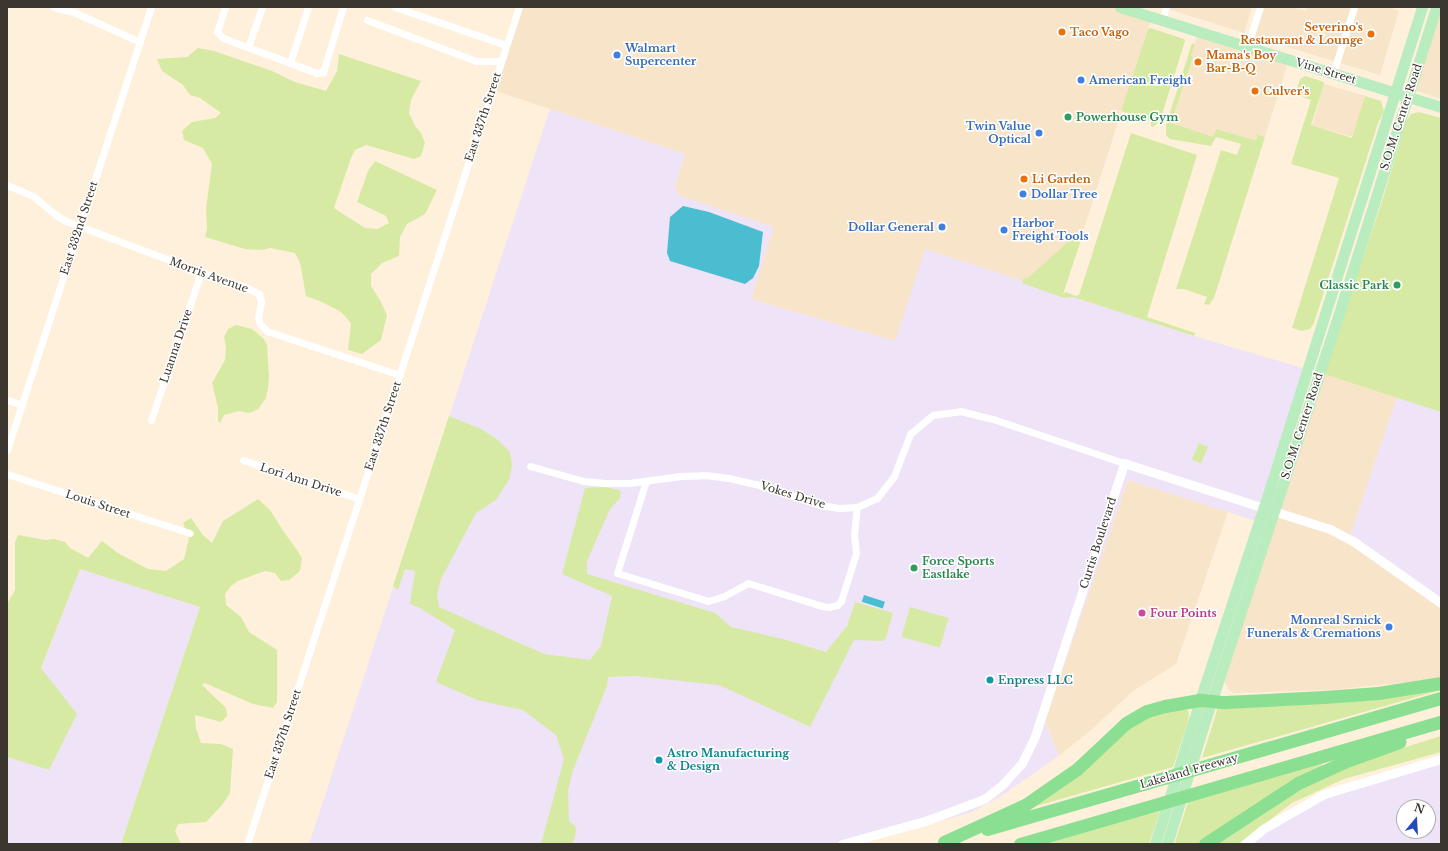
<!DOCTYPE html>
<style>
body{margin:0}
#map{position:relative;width:1448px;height:851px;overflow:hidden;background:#fff0db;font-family:"Libre Baskerville",serif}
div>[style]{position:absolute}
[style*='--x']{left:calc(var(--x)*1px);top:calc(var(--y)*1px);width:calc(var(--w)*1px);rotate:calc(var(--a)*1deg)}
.built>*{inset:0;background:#f7e4c9;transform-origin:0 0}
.industrial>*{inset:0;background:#efe3f7}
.green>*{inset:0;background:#d7eaa4;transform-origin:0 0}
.water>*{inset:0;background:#4bbdd1;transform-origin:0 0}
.minor>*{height:7px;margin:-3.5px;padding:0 3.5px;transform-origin:3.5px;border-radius:3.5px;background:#fff}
.tertiary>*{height:9px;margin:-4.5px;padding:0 4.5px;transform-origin:4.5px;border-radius:4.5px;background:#fff}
.primary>*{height:11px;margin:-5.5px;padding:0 5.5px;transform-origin:5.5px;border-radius:5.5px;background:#b9ecbe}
.motorway>*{height:13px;margin:-6.5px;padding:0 6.5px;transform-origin:6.5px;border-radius:6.5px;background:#8bdf92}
.dots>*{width:11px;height:11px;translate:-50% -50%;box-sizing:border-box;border:2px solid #fff;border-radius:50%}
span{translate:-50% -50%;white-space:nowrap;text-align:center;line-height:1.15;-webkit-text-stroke:3px #fff;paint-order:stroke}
.food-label{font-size:11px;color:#c56008;font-weight:700}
.right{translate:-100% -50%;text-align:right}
.left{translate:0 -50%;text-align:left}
.shop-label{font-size:11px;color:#366cbe;font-weight:700}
.street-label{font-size:11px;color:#3b362e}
.leisure-label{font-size:11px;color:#27864d;font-weight:700}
.hotel-label{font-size:11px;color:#b23c85;font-weight:700}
.culture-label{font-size:11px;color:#0d838f;font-weight:700}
.frame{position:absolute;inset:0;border:8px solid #3b362e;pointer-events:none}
.north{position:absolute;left:1396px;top:799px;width:40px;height:40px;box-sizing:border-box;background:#fff;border:1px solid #b1afab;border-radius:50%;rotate:18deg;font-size:11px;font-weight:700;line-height:16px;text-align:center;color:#3b362e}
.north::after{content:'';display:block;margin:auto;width:14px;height:18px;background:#2549b8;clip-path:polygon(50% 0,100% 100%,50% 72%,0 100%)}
</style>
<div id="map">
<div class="built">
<i style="clip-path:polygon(520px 7px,1114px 7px,1151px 19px,1063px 294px,895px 341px,751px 299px,678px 195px,675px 186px,685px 154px,493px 90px)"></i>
<i style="clip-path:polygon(1162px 7px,1252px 7px,1244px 33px)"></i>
<i style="clip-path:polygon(1264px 7px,1291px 7px,1306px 11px,1308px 7px,1388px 7px,1399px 11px,1380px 75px,1255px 37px)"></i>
<i style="clip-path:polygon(1441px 7px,1441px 99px,1412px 89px)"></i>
<i style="clip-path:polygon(1198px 33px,1288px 62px,1265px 137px,1255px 134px,1257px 139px,1255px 140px,1216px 129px,1213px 137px,1171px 123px,1193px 57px,1191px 56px)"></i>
<i style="left:1324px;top:84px;width:43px;height:43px;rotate:16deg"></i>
<i style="clip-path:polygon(1324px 374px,1397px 397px,1348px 542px,1441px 607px,1441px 679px,1328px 690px,1233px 693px,1228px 689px,1224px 680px)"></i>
<i style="clip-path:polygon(1128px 480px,1228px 512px,1176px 664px,1133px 691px,1092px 729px,1059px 756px,1045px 721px)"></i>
</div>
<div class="industrial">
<i style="clip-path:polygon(550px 109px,685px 154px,675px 186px,678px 195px,774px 227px,751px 299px,895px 341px,925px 249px,1194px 336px,1303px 368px,1256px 521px,1128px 480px,1045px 721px,1059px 756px,998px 798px,972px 812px,861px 844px,309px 844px)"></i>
<i style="clip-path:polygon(1397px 397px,1441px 412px,1441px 600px,1350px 536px)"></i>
<i style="clip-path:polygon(80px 569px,200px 607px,121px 844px,7px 844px,7px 757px,49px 770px,41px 669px)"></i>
<i style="clip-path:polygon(evenodd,1441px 763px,1441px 844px,1252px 844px,1266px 831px,1318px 801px,1441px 763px,1404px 807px,1428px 807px,1428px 831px,1404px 831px,1404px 807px)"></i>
</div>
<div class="green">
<i style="clip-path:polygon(1151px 28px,1184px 39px,1185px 41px,1160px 121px,1153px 127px,1151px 126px,1151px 121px,1121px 111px,1148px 29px)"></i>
<i style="clip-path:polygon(1192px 43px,1195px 44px,1191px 56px,1193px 57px,1171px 123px,1213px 137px,1216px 129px,1255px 140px,1257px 139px,1256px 134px,1265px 137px,1214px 298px,1209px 305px,1204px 304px,1207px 297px,1184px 289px,1176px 289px,1221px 150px,1237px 155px,1241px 144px,1216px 137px,1211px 146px,1170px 139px,1166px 135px,1166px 125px)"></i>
<i style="clip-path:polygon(198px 48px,214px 51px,272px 71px,295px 82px,326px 91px,337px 71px,339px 54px,421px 81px,411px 100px,409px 113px,415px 126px,421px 133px,425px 143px,421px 156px,414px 159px,366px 145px,355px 150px,351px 158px,334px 208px,365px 228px,377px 229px,389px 223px,386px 216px,357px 202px,368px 171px,375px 161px,437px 190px,425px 214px,407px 224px,400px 237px,399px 256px,382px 263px,371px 274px,371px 286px,380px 300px,387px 315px,381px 340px,362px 354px,348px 350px,351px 323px,341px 312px,322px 302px,306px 296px,300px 263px,295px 253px,270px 248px,262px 250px,245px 249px,205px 237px,207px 229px,206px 208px,212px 164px,203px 148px,184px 140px,182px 131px,192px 122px,215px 118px,221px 113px,200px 98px,190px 95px,183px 85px,162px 71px,157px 59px,187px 57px)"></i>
<i style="clip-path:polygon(1305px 76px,1324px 82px,1324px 84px,1311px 125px,1352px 138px,1365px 96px,1381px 101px,1384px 111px,1380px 120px,1379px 120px,1314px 323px,1310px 329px,1302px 331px,1292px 328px,1339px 178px,1291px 164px,1311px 100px,1295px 94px,1300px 79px)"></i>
<i style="clip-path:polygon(1419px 112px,1441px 118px,1441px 412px,1324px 374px,1384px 195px,1406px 121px,1411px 114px)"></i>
<i style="clip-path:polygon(1131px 133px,1197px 155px,1147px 317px,1195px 333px,1194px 336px,1073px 297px,1064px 298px,1022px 283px,1023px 279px,1028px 278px,1082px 229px,1084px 231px,1063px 294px,1066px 292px,1076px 296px,1079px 295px)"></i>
<i style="clip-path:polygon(236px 325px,252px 329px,263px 338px,267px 345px,269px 376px,268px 388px,266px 398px,258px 409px,250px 413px,239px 411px,224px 415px,220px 423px,218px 421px,218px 408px,212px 383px,225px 360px,226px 347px,224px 337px,228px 329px)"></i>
<i style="clip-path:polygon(449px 416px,481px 429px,498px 440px,510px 452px,512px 465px,510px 478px,496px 500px,476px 513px,441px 579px,437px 594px,439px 607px,544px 654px,590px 660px,601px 646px,612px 596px,562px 574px,585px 488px,607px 487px,621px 491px,620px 498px,610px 509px,587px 561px,587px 574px,715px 613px,731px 627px,783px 639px,826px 652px,847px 626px,855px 602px,893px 613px,886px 638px,883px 641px,854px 640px,810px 727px,719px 685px,635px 676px,608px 677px,607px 686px,573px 770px,568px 791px,569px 821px,576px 827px,575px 837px,572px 844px,541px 844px,564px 759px,556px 735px,523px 710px,477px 700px,436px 682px,455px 630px,418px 607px,410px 604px,415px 571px,405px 569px,398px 590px,393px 586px)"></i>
<i style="left:1199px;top:443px;width:10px;height:18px;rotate:24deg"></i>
<i style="clip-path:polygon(258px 499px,270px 510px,284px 532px,297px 550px,302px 558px,300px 571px,289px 580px,281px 581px,275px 573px,265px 571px,238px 581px,231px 586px,225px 594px,226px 605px,241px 617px,249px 632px,277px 650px,277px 702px,273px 708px,253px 704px,205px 683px,202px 685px,226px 708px,227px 716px,221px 722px,195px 715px,196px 728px,201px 743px,221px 744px,233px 749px,230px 793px,223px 804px,206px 822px,178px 824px,175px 831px,181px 844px,121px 844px,200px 607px,80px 569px,41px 668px,77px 714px,49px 770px,7px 757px,7px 604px,15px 590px,15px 542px,18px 535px,46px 540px,54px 539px,65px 542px,70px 548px,88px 558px,102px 541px,118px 553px,148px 569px,166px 571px,184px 559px,189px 538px,183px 523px,191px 518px,203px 535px,212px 543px,223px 521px)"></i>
<i style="left:910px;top:607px;width:40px;height:31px;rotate:16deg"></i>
<i style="clip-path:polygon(1440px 687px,1441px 690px,1202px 758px,1218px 707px)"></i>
<i style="clip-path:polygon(1178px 709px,1188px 710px,1189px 714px,1188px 722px,1173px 767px,1019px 811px,1142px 716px)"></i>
<i style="clip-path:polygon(1441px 736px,1441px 752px,1344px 779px,1292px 803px,1238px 844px,1211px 844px,1298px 786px,1367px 759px)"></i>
<i style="clip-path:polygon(1322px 763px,1322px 766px,1208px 840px,1197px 844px,1177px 844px,1175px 842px,1188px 802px)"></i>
<i style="clip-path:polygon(1160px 811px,1149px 844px,1046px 844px,1085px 832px)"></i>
</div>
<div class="water">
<i style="clip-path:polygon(683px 206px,709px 212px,763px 232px,759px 266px,753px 278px,745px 284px,670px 261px,667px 253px,670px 217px)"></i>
<i style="left:864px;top:595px;width:22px;height:7px;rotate:18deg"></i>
</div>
<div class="minor">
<i style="--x:54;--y:7;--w:23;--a:15"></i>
<i style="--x:76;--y:13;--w:70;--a:24.4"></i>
<i style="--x:225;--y:7;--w:26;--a:108"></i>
<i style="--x:217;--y:32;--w:8;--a:45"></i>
<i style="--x:223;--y:38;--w:100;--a:20.4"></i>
<i style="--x:317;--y:73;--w:6;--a:-9"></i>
<i style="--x:323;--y:72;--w:68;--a:-72.9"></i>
<i style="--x:395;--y:7;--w:117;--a:18.9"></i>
<i style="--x:367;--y:20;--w:116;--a:20.6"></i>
<i style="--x:476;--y:61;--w:25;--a:0"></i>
<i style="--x:1162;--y:20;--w:14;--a:-73"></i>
<i style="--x:248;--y:47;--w:42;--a:-70.7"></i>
<i style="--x:1247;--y:47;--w:42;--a:-72"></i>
<i style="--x:290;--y:63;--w:59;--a:-72.2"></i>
<i style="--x:1333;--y:73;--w:69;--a:-72.3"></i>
<i style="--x:7;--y:185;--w:28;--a:23"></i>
<i style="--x:33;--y:196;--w:31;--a:40"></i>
<i style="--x:57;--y:216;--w:10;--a:29"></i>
<i style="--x:66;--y:221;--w:144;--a:20.7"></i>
<i style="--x:201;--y:272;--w:50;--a:18.8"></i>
<i style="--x:248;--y:288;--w:13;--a:29"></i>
<i style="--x:259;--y:294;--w:8;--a:76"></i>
<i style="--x:261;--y:302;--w:15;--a:101"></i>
<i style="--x:258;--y:317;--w:7;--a:74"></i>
<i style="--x:260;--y:324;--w:10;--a:45"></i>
<i style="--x:267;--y:331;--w:140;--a:18.3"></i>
<i style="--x:7;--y:400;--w:16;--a:18"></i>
<i style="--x:151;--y:420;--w:156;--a:-71.3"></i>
<i style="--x:7;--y:450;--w:466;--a:-72"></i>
<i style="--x:243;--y:460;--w:123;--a:18.4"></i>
<i style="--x:530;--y:466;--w:55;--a:15.8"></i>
<i style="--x:583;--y:481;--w:25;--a:5"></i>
<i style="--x:608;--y:483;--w:21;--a:0"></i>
<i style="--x:629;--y:483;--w:52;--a:-7.7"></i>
<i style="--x:681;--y:476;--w:24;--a:-2"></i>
<i style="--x:705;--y:475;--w:24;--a:7"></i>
<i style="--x:729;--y:478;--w:28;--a:13"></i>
<i style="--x:756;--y:484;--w:67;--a:18.2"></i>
<i style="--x:820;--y:505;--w:19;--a:9"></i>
<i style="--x:839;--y:508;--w:18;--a:-3"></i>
<i style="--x:857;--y:507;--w:22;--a:-24"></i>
<i style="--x:877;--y:498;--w:28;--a:-52"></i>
<i style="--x:894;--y:476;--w:45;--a:-69.1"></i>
<i style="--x:910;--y:434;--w:30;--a:-40"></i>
<i style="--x:933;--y:415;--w:27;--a:-8"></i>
<i style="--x:960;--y:411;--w:34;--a:14"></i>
<i style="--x:993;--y:419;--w:138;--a:18.6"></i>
<i style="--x:7;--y:474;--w:192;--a:17.9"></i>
<i style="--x:646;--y:481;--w:96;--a:107.5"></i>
<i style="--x:617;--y:573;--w:95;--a:17.1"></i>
<i style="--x:708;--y:601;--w:17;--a:-17"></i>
<i style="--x:724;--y:596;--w:27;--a:-28"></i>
<i style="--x:748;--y:583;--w:77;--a:17.3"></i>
<i style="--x:822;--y:606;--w:7;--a:8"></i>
<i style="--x:829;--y:607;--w:8;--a:-14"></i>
<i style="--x:837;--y:605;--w:6;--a:-45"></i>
<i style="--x:841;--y:601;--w:50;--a:-72.6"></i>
<i style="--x:856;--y:553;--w:19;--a:-96"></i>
<i style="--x:854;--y:534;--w:27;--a:-84"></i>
<i style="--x:247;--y:844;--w:880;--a:-72"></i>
</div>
<div class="tertiary">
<i style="--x:842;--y:844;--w:89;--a:-15.6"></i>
<i style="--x:928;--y:820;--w:60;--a:-20.6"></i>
<i style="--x:984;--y:799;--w:24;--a:-38"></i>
<i style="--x:1003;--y:784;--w:28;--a:-48"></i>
<i style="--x:1022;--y:763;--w:30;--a:-64"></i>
<i style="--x:1035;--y:736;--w:287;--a:-71.9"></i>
<i style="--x:1124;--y:463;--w:216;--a:17.8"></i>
<i style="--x:1330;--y:529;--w:26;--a:28"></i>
<i style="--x:1353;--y:541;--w:108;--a:35.2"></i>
<i style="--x:1245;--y:844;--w:23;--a:-40"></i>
<i style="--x:1263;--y:829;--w:70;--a:-29.8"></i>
<i style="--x:1324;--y:794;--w:122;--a:-16.7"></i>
</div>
<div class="primary">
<i style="--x:1120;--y:7;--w:336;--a:17.3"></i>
<i style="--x:1155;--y:844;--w:151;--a:-72.6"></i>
<i style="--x:1200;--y:700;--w:203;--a:-71.7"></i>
<i style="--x:1264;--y:507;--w:524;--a:-72.46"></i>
<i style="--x:1167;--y:844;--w:122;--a:-72.9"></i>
<i style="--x:1203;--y:727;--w:445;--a:-71.8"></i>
<i style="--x:1342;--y:304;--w:312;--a:-72.4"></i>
</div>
<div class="motorway">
<i style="--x:987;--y:829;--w:473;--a:-16.1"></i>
<i style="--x:944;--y:842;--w:89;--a:-24.6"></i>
<i style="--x:1025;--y:805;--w:63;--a:-34.7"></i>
<i style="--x:1077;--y:769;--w:67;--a:-43.2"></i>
<i style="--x:1126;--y:723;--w:24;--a:-30"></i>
<i style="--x:1147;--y:711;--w:19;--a:-16"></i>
<i style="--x:1165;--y:706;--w:36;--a:-10"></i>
<i style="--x:1200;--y:700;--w:25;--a:5"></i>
<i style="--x:1225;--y:702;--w:99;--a:-2.9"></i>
<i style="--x:1324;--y:697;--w:54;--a:-4.2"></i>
<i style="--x:1378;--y:693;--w:64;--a:-9"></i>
<i style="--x:1020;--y:844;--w:438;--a:-16.2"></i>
<i style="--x:1205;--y:844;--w:111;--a:-33.3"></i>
<i style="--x:1298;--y:783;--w:51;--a:-24.5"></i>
<i style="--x:1344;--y:762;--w:59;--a:-20"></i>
</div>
<div class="dots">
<i style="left:1062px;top:32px;background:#e8710a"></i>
<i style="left:1371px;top:34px;background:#e8710a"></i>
<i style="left:617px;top:55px;background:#3f7fe0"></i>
<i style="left:1198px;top:62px;background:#e8710a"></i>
<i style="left:1081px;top:80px;background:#3f7fe0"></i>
<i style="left:1255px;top:91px;background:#e8710a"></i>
<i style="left:1068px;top:117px;background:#2e9e5b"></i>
<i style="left:1039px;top:133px;background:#3f7fe0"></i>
<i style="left:1024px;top:179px;background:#e8710a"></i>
<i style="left:1023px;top:194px;background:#3f7fe0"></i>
<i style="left:942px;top:227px;background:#3f7fe0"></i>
<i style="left:1004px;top:230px;background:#3f7fe0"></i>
<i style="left:1397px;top:285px;background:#2e9e5b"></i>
<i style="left:914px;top:568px;background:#2e9e5b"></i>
<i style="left:1142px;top:613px;background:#d1479c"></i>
<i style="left:1389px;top:627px;background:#3f7fe0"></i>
<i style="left:990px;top:680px;background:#0f9aa8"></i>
<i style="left:659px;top:760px;background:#0f9aa8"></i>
</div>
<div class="food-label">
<span class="right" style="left:1363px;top:34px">Severino's<br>Restaurant &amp; Lounge</span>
<span class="left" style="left:1070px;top:32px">Taco Vago</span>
<span class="left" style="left:1206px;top:62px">Mama's Boy<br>Bar-B-Q</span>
<span class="left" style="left:1263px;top:91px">Culver's</span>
<span class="left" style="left:1032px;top:179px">Li Garden</span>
</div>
<div class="shop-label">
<span class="left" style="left:625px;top:55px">Walmart<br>Supercenter</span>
<span class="left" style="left:1089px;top:80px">American Freight</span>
<span class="right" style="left:1031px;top:133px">Twin Value<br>Optical</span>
<span class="left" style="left:1031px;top:194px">Dollar Tree</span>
<span class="left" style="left:1012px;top:230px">Harbor<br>Freight Tools</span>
<span class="right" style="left:934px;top:227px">Dollar General</span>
<span class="right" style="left:1381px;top:627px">Monreal Srnick<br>Funerals &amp; Cremations</span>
</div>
<div class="street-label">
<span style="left:1326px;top:71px;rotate:17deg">Vine Street</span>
<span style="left:483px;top:117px;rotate:-72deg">East 337th Street</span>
<span style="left:1401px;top:117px;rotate:-72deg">S.O.M. Center Road</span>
<span style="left:79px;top:228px;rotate:-72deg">East 332nd Street</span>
<span style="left:209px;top:275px;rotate:20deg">Morris Avenue</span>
<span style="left:176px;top:346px;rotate:-71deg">Luanna Drive</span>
<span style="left:383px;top:426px;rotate:-72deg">East 337th Street</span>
<span style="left:1302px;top:426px;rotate:-72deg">S.O.M. Center Road</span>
<span style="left:301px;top:480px;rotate:18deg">Lori Ann Drive</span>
<span style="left:793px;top:495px;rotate:17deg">Vokes Drive</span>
<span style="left:98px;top:504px;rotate:18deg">Louis Street</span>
<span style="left:1098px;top:543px;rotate:-72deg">Curtis Boulevard</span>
<span style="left:283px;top:734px;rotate:-72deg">East 337th Street</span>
<span style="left:1189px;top:771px;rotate:-16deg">Lakeland Freeway</span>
</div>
<div class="leisure-label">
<span class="left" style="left:1076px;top:117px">Powerhouse Gym</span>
<span class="right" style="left:1389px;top:285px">Classic Park</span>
<span class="left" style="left:922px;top:568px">Force Sports<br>Eastlake</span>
</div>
<div class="hotel-label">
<span class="left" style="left:1150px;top:613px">Four Points</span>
</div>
<div class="culture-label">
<span class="left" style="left:998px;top:680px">Enpress LLC</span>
<span class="left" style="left:667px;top:760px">Astro Manufacturing<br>&amp; Design</span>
</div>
<div class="frame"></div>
<div class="north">N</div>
</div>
